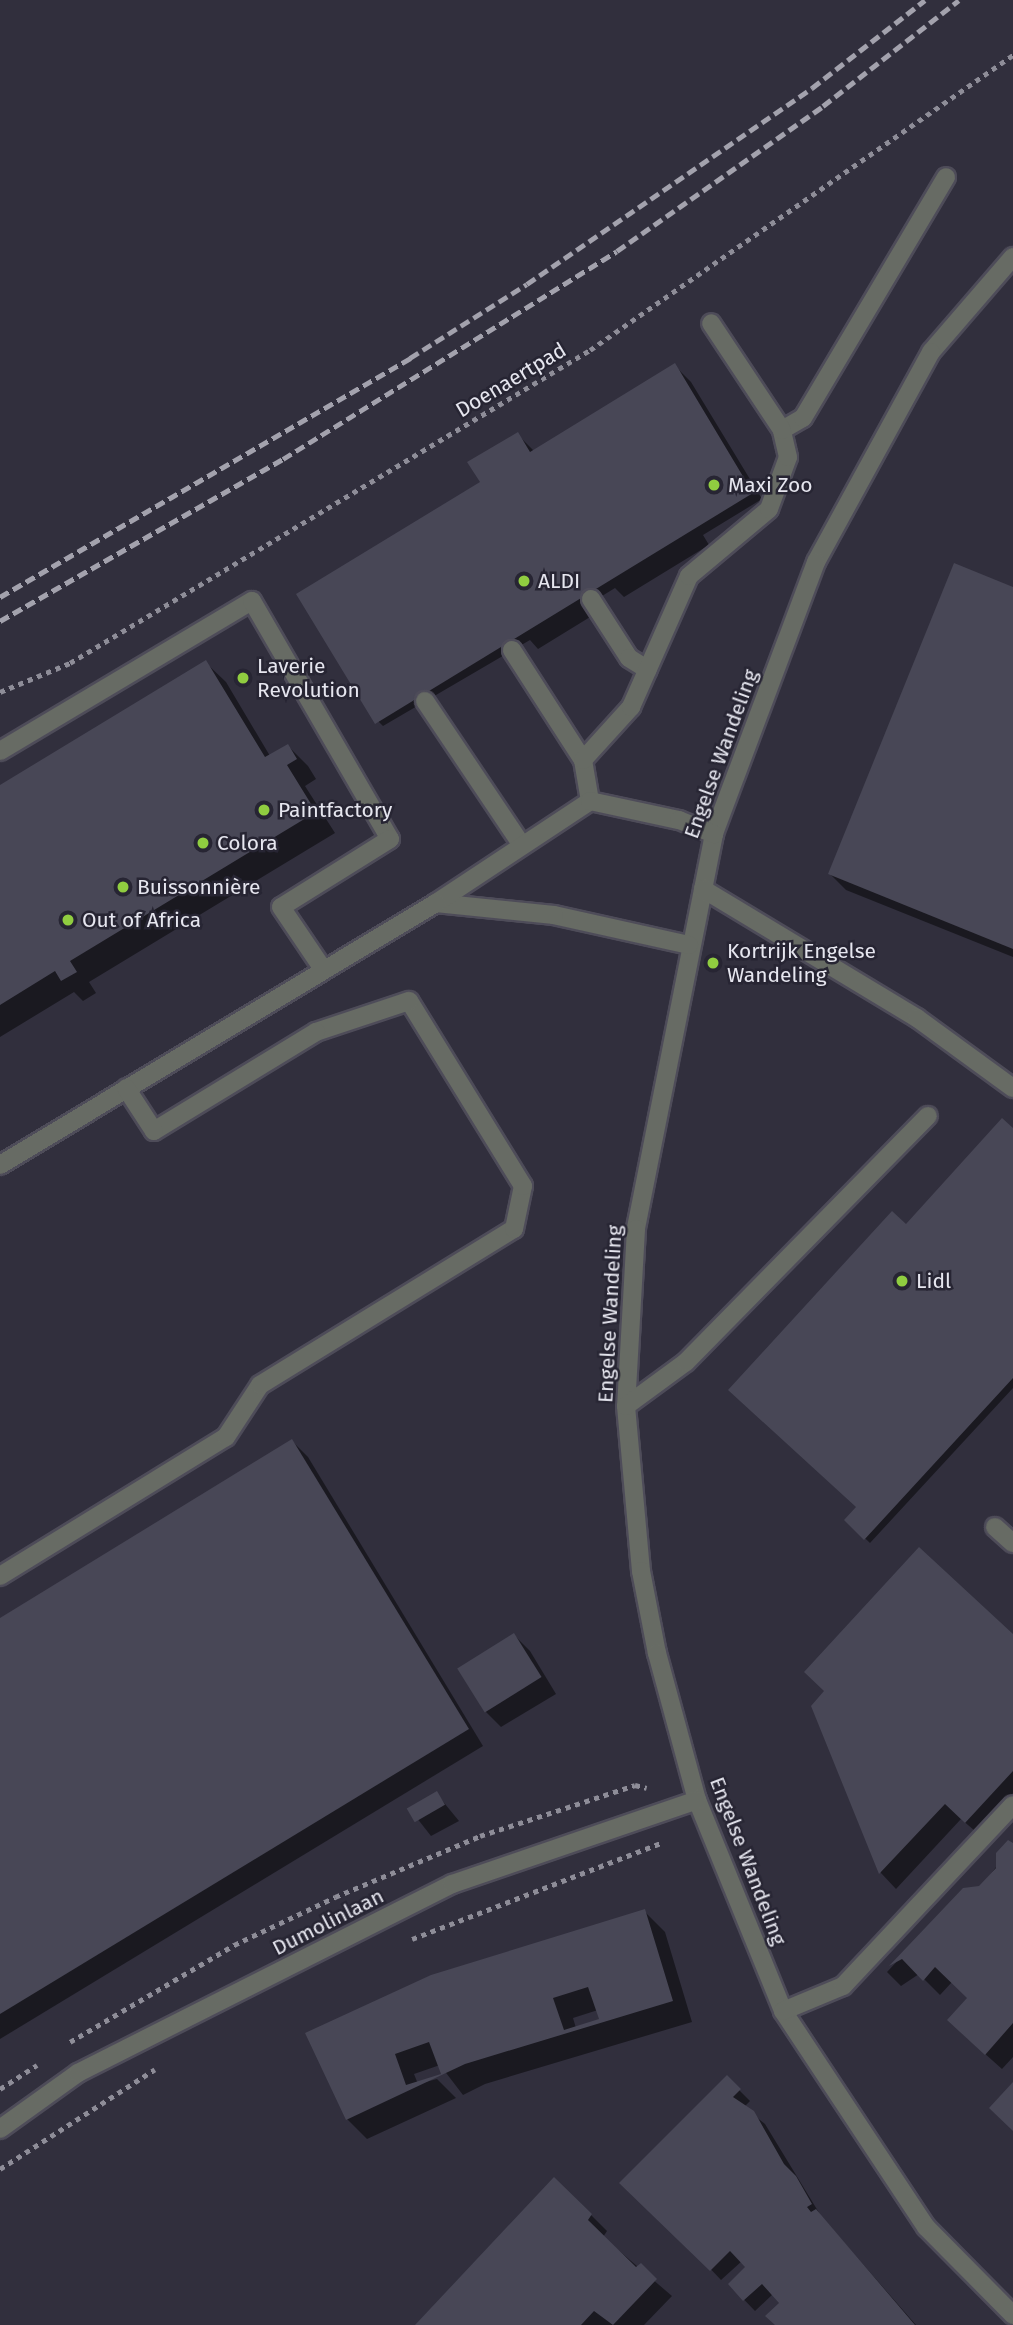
<!DOCTYPE html>
<meta charset="utf-8">
<style>
body{margin:0}
#map{position:relative;width:1013px;height:2325px;overflow:hidden;background:#312f3d;font-family:"Fira Sans",sans-serif}
div>[style]{position:absolute}
[style*='--x']{left:calc(var(--x)*1px);top:calc(var(--y)*1px);width:calc(var(--w)*1px);rotate:calc(var(--a)*1deg)}
.shadow>*{inset:0;background:#0007}
.building>*{inset:0;background:#484756;transform-origin:0 0}
.path>*{height:4.5px;margin-top:-2.25px;transform-origin:0;background:repeating-linear-gradient(90deg,#8e8d98 0 5px,transparent 0 10px)}
.roads{filter:drop-shadow(2px 0 #4e4c59) drop-shadow(-2px 0 #4e4c59) drop-shadow(0 2px #4e4c59) drop-shadow(0 -2px #4e4c59)}
.minor>*{height:18px;margin:-9px;padding:0 9px;transform-origin:9px;border-radius:9px;background:#676b64}
.rail>*{height:5px;margin-top:-2.5px;transform-origin:0;background:repeating-linear-gradient(90deg,#a3a2ad 0 10px,transparent 0 15px)}
.dots>*{width:19px;height:19px;translate:-50% -50%;box-sizing:border-box;border:4px solid #272533;border-radius:50%}
span{translate:-50% -50%;white-space:nowrap;text-align:center;line-height:1.15;-webkit-text-stroke:5px #272533;paint-order:stroke}
.street-label{font-size:21px;color:#e6e6ef}
.poi-label{font-size:21px;color:#e6e6ef}
.left{translate:0 -50%;text-align:left}
</style>
<div id="map">
<div class="shadow">
<i style="clip-path:polygon(675px 366px,691px 382px,762px 499px,703px 535px,709px 545px,624px 597px,615px 588px,602px 596px,608px 606px,538px 649px,530px 640px,383px 726px,378px 721px,482px 483px,517px 434px,534px 451px)"></i>
<i style="clip-path:polygon(1013px 589px,1013px 957px,846px 890px,830px 874px)"></i>
<i style="clip-path:polygon(205px 662px,226px 682px,270px 756px,288px 746px,308px 766px,316px 779px,305px 786px,335px 833px,89px 982px,96px 993px,83px 1001px,74px 992px,0 1037px,0 787px)"></i>
<i style="clip-path:polygon(1013px 1130px,1013px 1388px,870px 1543px,846px 1520px,858px 1507px,906px 1227px)"></i>
<i style="clip-path:polygon(292px 1441px,308px 1457px,483px 1746px,0 2039px,0 1620px)"></i>
<i style="clip-path:polygon(514px 1635px,530px 1651px,556px 1694px,501px 1727px,485px 1711px)"></i>
<i style="clip-path:polygon(1013px 1637px,1013px 1804px,982px 1837px,961px 1819px,896px 1889px,881px 1873px,813px 1706px)"></i>
<i style="clip-path:polygon(436px 1793px,459px 1821px,431px 1836px,409px 1808px)"></i>
<i style="clip-path:polygon(1013px 1845px,1013px 2057px,1002px 2069px,965px 2036px,969px 1998px,952px 1982px,940px 1995px,919px 1974px,901px 1986px,887px 1972px,964px 1890px,980px 1888px)"></i>
<i style="clip-path:polygon(evenodd,644px 1911px,665px 1932px,692px 2022px,485px 2084px,463px 2095px,440px 2065px,414px 2074px,418px 2084px,437px 2079px,456px 2098px,367px 2139px,347px 2119px,307px 2034px,644px 1911px,598px 2010px,601px 2021px,576px 2028px,573px 2018px,598px 2010px)"></i>
<i style="clip-path:polygon(727px 2078px,750px 2101px,744px 2107px,765px 2124px,821px 2216px,916px 2325px,777px 2325px,781px 2303px,773px 2294px,755px 2311px,730px 2285px,747px 2267px,742px 2261px,721px 2280px,685px 2242px)"></i>
<i style="clip-path:polygon(591px 2215px,607px 2231px,603px 2237px,672px 2296px,644px 2325px,417px 2325px)"></i>
</div>
<div class="building">
<i style="clip-path:polygon(675px 363px,753px 493px,375px 724px,296px 594px,480px 482px,467px 462px,518px 432px,530px 452px)"></i>
<i style="clip-path:polygon(954px 563px,1013px 587px,1013px 949px,828px 874px)"></i>
<i style="clip-path:polygon(206px 660px,265px 757px,288px 744px,297px 759px,287px 765px,316px 812px,70px 961px,77px 972px,61px 981px,55px 971px,0 1005px,0 785px)"></i>
<i style="clip-path:polygon(1002px 1118px,1013px 1128px,1013px 1378px,864px 1540px,844px 1520px,856px 1507px,728px 1390px,892px 1211px,906px 1224px)"></i>
<i style="clip-path:polygon(292px 1439px,469px 1729px,0 2014px,0 1618px)"></i>
<i style="clip-path:polygon(919px 1547px,1013px 1634px,1013px 1771px,965px 1823px,945px 1804px,879px 1874px,811px 1706px,824px 1691px,804px 1672px)"></i>
<i style="left:514px;top:1633px;width:52px;height:67px;rotate:58deg"></i>
<i style="left:437px;top:1791px;width:16px;height:35px;rotate:60deg"></i>
<i style="clip-path:polygon(1008px 1840px,1013px 1843px,1013px 2023px,985px 2055px,947px 2020px,967px 1998px,935px 1967px,923px 1981px,902px 1959px,889px 1966px,963px 1888px,979px 1886px,996px 1868px,996px 1853px)"></i>
<i style="clip-path:polygon(evenodd,645px 1909px,673px 2001px,465px 2064px,346px 2120px,305px 2033px,431px 1975px,645px 1909px,588px 1987px,599px 2019px,564px 2030px,553px 1998px,588px 1987px,645px 1909px,429px 2042px,441px 2074px,406px 2085px,395px 2054px,429px 2042px)"></i>
<i style="clip-path:polygon(727px 2075px,741px 2089px,733px 2097px,754px 2111px,784px 2164px,796px 2176px,812px 2204px,807px 2207px,811px 2212px,816px 2209px,915px 2325px,775px 2325px,765px 2316px,779px 2303px,762px 2284px,743px 2301px,728px 2284px,745px 2267px,730px 2251px,710px 2271px,619px 2183px)"></i>
<i style="clip-path:polygon(1013px 2082px,1013px 2131px,989px 2108px)"></i>
<i style="clip-path:polygon(554px 2177px,592px 2214px,588px 2220px,636px 2267px,641px 2263px,657px 2279px,613px 2325px,594px 2311px,581px 2325px,415px 2325px)"></i>
</div>
<div class="path">
<i style="--x:0;--y:692;--w:76;--a:-22.5"></i>
<i style="--x:70;--y:663;--w:607;--a:-31.04"></i>
<i style="--x:590;--y:350;--w:516;--a:-34.89"></i>
<i style="--x:412;--y:1939;--w:267;--a:-21.1"></i>
<i style="--x:70;--y:2042;--w:191;--a:-30.6"></i>
<i style="--x:234;--y:1945;--w:112;--a:-25.4"></i>
<i style="--x:335;--y:1897;--w:157;--a:-22.8"></i>
<i style="--x:480;--y:1836;--w:163;--a:-18.2"></i>
<i style="--x:635;--y:1785;--w:12;--a:14"></i>
<i style="--x:0;--y:2089;--w:44;--a:-33"></i>
<i style="--x:0;--y:2169;--w:184;--a:-32.8"></i>
</div>
<div class="roads">
<div class="minor">
<i style="--x:1013;--y:257;--w:125;--a:130.8"></i>
<i style="--x:931;--y:352;--w:239;--a:118.7"></i>
<i style="--x:816;--y:562;--w:290;--a:110.6"></i>
<i style="--x:714;--y:834;--w:403;--a:101.2"></i>
<i style="--x:636;--y:1229;--w:177;--a:93.2"></i>
<i style="--x:626;--y:1406;--w:166;--a:84.8"></i>
<i style="--x:641;--y:1571;--w:84;--a:79"></i>
<i style="--x:657;--y:1653;--w:152;--a:74.8"></i>
<i style="--x:697;--y:1800;--w:228;--a:67.8"></i>
<i style="--x:783;--y:2011;--w:259;--a:56.5"></i>
<i style="--x:926;--y:2227;--w:124;--a:45.3"></i>
<i style="--x:782;--y:430;--w:24;--a:-30"></i>
<i style="--x:803;--y:418;--w:280;--a:-59.3"></i>
<i style="--x:591;--y:599;--w:70;--a:57.2"></i>
<i style="--x:629;--y:658;--w:22;--a:32"></i>
<i style="--x:512;--y:650;--w:131;--a:57.2"></i>
<i style="--x:583;--y:760;--w:42;--a:80.3"></i>
<i style="--x:425;--y:701;--w:172;--a:56.1"></i>
<i style="--x:0;--y:751;--w:293;--a:-30.8"></i>
<i style="--x:252;--y:601;--w:275;--a:59.9"></i>
<i style="--x:390;--y:839;--w:128;--a:148"></i>
<i style="--x:281;--y:907;--w:75;--a:55.9"></i>
<i style="--x:583;--y:760;--w:72;--a:-47.8"></i>
<i style="--x:631;--y:707;--w:143;--a:-66.1"></i>
<i style="--x:689;--y:576;--w:104;--a:-39.9"></i>
<i style="--x:769;--y:509;--w:55;--a:-69.9"></i>
<i style="--x:788;--y:457;--w:28;--a:-103"></i>
<i style="--x:782;--y:430;--w:128;--a:-123.6"></i>
<i style="--x:703;--y:889;--w:250;--a:31.1"></i>
<i style="--x:917;--y:1018;--w:119;--a:36.1"></i>
<i style="--x:689;--y:945;--w:138;--a:-167.5"></i>
<i style="--x:554;--y:915;--w:119;--a:-174.2"></i>
<i style="--x:436;--y:903;--w:185;--a:-33.5"></i>
<i style="--x:590;--y:801;--w:91;--a:12.1"></i>
<i style="--x:679;--y:820;--w:38;--a:22"></i>
<i style="--x:0;--y:1165;--w:509;--a:-31"></i>
<i style="--x:626;--y:1406;--w:74;--a:-36.3"></i>
<i style="--x:686;--y:1362;--w:345;--a:-45.5"></i>
<i style="--x:995;--y:1527;--w:24;--a:42"></i>
<i style="--x:0;--y:1576;--w:265;--a:-31.6"></i>
<i style="--x:226;--y:1437;--w:62;--a:-56.8"></i>
<i style="--x:260;--y:1385;--w:298;--a:-31.6"></i>
<i style="--x:514;--y:1229;--w:44;--a:-78.2"></i>
<i style="--x:523;--y:1186;--w:217;--a:-121.6"></i>
<i style="--x:409;--y:1001;--w:98;--a:161.6"></i>
<i style="--x:316;--y:1032;--w:190;--a:148.6"></i>
<i style="--x:154;--y:1131;--w:51;--a:-123.1"></i>
<i style="--x:783;--y:2011;--w:65;--a:-22.6"></i>
<i style="--x:843;--y:1986;--w:248;--a:-46.8"></i>
<i style="--x:0;--y:2129;--w:96;--a:-35.7"></i>
<i style="--x:78;--y:2073;--w:419;--a:-26.8"></i>
<i style="--x:452;--y:1884;--w:259;--a:-18.9"></i>
</div>
</div>
<div class="rail">
<i style="--x:0;--y:597;--w:475;--a:-30.2"></i>
<i style="--x:410;--y:358;--w:138;--a:-32.3"></i>
<i style="--x:527;--y:284;--w:346;--a:-34.5"></i>
<i style="--x:812;--y:88;--w:143;--a:-37.9"></i>
<i style="--x:0;--y:621;--w:326;--a:-29.8"></i>
<i style="--x:283;--y:459;--w:393;--a:-31.9"></i>
<i style="--x:617;--y:251;--w:252;--a:-35.1"></i>
<i style="--x:823;--y:106;--w:172;--a:-37.9"></i>
</div>
<div class="dots">
<i style="left:714px;top:485px;background:#90cd40"></i>
<i style="left:524px;top:581px;background:#90cd40"></i>
<i style="left:243px;top:678px;background:#90cd40"></i>
<i style="left:264px;top:810px;background:#90cd40"></i>
<i style="left:203px;top:843px;background:#90cd40"></i>
<i style="left:123px;top:887px;background:#90cd40"></i>
<i style="left:68px;top:920px;background:#90cd40"></i>
<i style="left:713px;top:963px;background:#90cd40"></i>
<i style="left:902px;top:1281px;background:#90cd40"></i>
</div>
<div class="street-label">
<span style="left:511px;top:380px;rotate:-31deg">Doenaertpad</span>
<span style="left:721px;top:754px;rotate:-70deg">Engelse Wandeling</span>
<span style="left:610px;top:1314px;rotate:-87deg">Engelse Wandeling</span>
<span style="left:748px;top:1861px;rotate:69deg">Engelse Wandeling</span>
<span style="left:328px;top:1922px;rotate:-27deg">Dumolinlaan</span>
</div>
<div class="poi-label">
<span class="left" style="left:728px;top:485px">Maxi Zoo</span>
<span class="left" style="left:538px;top:581px">ALDI</span>
<span class="left" style="left:257px;top:678px">Laverie<br>Revolution</span>
<span class="left" style="left:278px;top:810px">Paintfactory</span>
<span class="left" style="left:217px;top:843px">Colora</span>
<span class="left" style="left:137px;top:887px">Buissonnière</span>
<span class="left" style="left:82px;top:920px">Out of Africa</span>
<span class="left" style="left:727px;top:963px">Kortrijk Engelse<br>Wandeling</span>
<span class="left" style="left:916px;top:1281px">Lidl</span>
</div>
</div>
